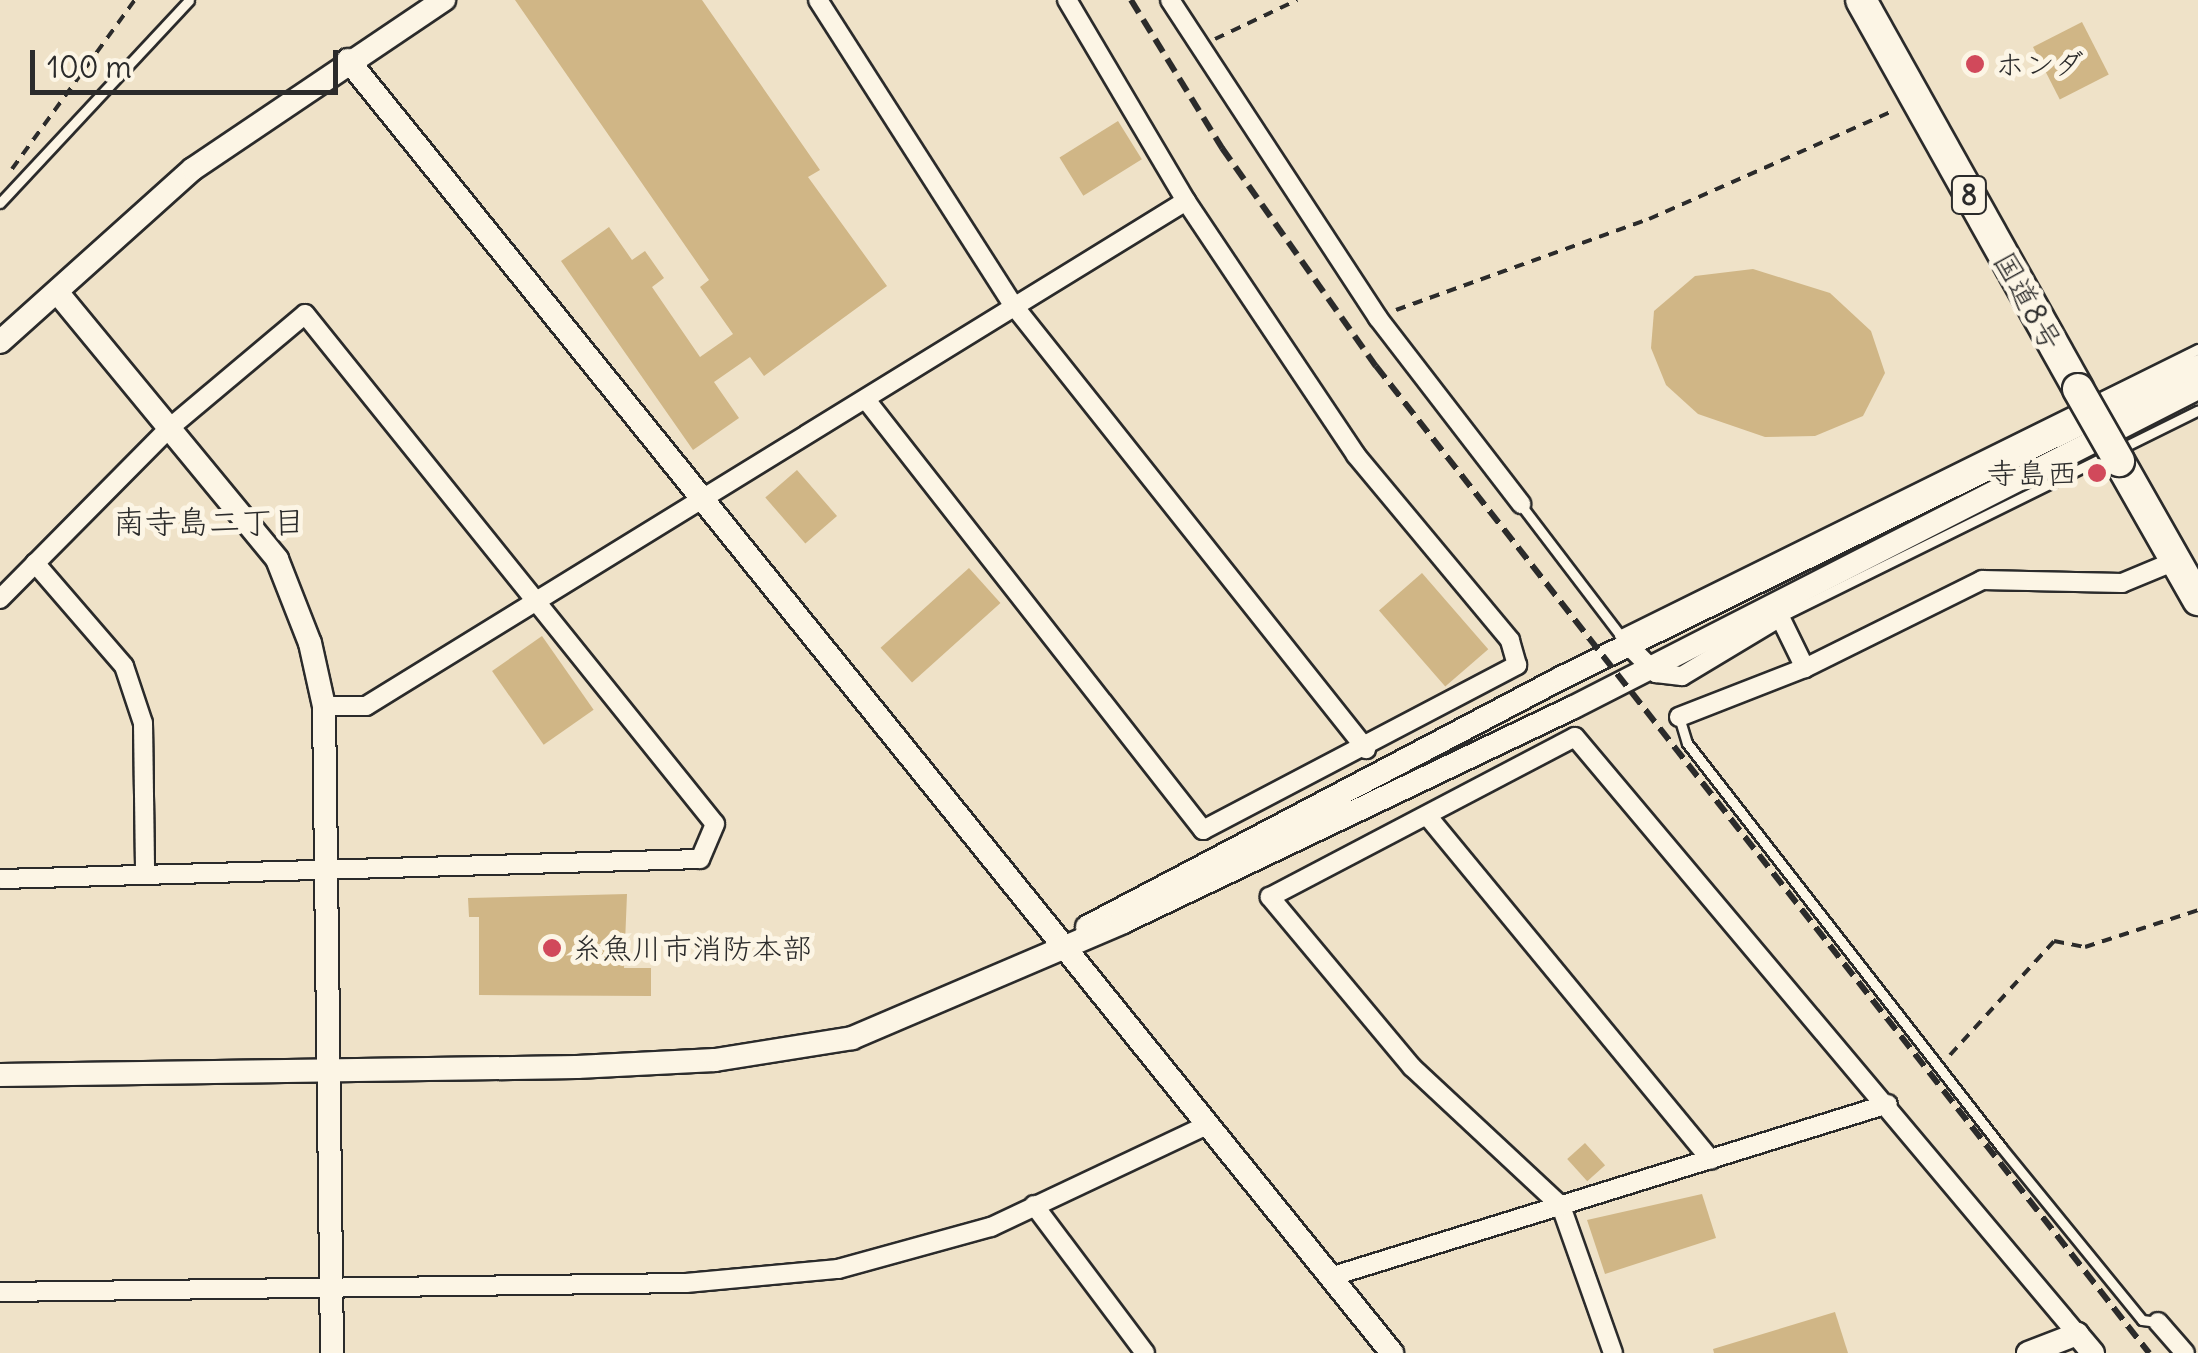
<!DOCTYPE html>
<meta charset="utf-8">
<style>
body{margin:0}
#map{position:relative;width:2198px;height:1353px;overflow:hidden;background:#efe2c8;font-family:Delius,"Klee One",sans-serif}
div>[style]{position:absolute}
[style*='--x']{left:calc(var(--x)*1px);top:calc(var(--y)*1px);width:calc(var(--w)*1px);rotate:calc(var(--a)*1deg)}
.building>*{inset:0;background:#d0b686;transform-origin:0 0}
.path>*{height:4px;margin-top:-2px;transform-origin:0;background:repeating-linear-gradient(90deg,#2b2b2b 0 10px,transparent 0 18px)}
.roads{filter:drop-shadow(2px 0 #2b2b2b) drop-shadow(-2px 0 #2b2b2b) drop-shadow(0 2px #2b2b2b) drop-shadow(0 -2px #2b2b2b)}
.service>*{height:9px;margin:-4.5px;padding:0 4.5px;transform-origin:4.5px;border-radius:4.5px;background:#fcf5e5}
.minor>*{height:18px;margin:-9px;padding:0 9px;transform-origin:9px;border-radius:9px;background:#fcf5e5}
.tertiary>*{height:22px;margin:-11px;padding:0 11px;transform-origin:11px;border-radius:11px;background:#fcf5e5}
.trunk>*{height:30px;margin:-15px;padding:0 15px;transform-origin:15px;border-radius:15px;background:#fcf5e5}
.rail>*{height:6px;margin-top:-3px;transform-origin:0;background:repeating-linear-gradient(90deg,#2b2b2b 0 15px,transparent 0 23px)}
.bridges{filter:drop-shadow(2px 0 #2b2b2b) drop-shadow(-2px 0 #2b2b2b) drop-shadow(0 2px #2b2b2b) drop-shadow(0 -2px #2b2b2b)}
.trunk-bridge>*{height:30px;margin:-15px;padding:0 15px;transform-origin:15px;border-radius:15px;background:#fcf5e5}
.dots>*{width:28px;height:28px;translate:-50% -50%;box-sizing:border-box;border:5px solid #fcf5e5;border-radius:50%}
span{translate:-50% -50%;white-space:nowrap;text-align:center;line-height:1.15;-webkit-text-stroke:10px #fcf5e5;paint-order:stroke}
.shield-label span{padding:2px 8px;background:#fcf5e5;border:2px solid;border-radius:8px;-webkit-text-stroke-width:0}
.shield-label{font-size:28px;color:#2b2b2b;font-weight:700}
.poi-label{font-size:30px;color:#2b2b2b}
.left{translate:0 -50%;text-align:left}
.right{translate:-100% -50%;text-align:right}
.street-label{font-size:30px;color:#2b2b2b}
.neighbourhood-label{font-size:32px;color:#2b2b2b}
.scale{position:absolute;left:30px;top:50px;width:308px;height:45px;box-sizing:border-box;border:5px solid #2b2b2b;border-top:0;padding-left:12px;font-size:30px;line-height:35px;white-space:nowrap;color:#2b2b2b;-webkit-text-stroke:8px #fcf5e5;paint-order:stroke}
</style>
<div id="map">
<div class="building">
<i style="clip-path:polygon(515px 0,702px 0,820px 170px,808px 177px,887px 286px,764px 376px,750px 357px,714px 382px,739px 418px,693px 450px,561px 261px,609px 227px,632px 260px,645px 251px,664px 278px,652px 287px,700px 357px,733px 334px,700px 287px,709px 280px)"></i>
<i style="left:2082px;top:22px;width:59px;height:55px;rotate:63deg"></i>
<i style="left:1118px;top:121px;width:45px;height:69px;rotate:58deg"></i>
<i style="clip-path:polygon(1753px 269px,1830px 293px,1871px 331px,1885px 373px,1863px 416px,1815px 436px,1765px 437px,1698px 414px,1666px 385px,1651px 348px,1654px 311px,1695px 276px)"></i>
<i style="left:797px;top:470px;width:61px;height:42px;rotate:49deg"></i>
<i style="left:969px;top:568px;width:47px;height:119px;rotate:48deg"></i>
<i style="left:1422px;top:573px;width:101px;height:57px;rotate:49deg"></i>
<i style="left:542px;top:636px;width:90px;height:61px;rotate:55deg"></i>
<i style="clip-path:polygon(627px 894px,624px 968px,651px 968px,651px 996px,479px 995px,479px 917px,469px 917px,468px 898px)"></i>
<i style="left:1585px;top:1143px;width:30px;height:24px;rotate:48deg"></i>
<i style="clip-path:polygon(1702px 1194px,1716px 1238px,1605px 1274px,1587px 1220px)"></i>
<i style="clip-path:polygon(1835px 1312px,1848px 1353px,1714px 1353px,1713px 1349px)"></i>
</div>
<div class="path">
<i style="--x:1215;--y:39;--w:91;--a:-25.4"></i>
<i style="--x:12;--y:169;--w:209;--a:-54"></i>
<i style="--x:1396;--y:310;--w:269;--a:-19.8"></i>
<i style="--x:1649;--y:219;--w:264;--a:-23.9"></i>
<i style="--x:1950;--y:1055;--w:154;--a:-47.6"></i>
<i style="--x:2054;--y:941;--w:32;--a:11"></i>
<i style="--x:2085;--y:947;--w:119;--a:-18.1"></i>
</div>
<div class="roads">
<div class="service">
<i style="--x:0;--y:203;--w:277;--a:-47"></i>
<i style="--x:1521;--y:505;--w:168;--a:52.7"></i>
<i style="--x:1780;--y:617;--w:466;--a:-26.3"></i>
<i style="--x:1619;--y:635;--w:646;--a:-26.29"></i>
<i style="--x:1679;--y:717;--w:27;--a:73"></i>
<i style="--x:1687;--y:743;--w:512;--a:52.14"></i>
<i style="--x:2001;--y:1147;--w:223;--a:50.8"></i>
<i style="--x:2142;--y:1320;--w:16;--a:7"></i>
</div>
<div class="minor">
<i style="--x:818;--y:0;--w:363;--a:57.4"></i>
<i style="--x:1014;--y:306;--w:566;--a:51.53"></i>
<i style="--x:1170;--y:0;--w:380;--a:56.8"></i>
<i style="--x:1378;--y:318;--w:235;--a:52.4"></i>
<i style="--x:867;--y:401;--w:545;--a:51.93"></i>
<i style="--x:1203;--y:830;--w:355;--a:-27.7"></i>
<i style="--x:1517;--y:665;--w:26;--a:-106"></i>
<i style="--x:1510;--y:640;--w:241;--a:-129.8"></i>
<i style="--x:1356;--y:455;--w:306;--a:-123.8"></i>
<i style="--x:1186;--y:201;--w:234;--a:-120.6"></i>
<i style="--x:35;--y:563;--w:136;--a:49.2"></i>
<i style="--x:124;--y:666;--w:60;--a:71.6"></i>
<i style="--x:143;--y:723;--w:152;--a:89.2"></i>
<i style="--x:0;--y:599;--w:238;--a:-45.3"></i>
<i style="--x:167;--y:430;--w:180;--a:-40"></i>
<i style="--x:305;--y:314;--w:654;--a:51.2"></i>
<i style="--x:715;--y:824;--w:38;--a:113"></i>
<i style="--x:700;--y:859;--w:700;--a:178.36"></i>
<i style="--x:1628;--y:645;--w:40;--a:45"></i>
<i style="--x:1656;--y:673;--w:26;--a:7"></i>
<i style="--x:1682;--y:676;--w:114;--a:-31"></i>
<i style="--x:1780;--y:617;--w:57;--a:63.9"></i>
<i style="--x:324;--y:706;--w:42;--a:0"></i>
<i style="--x:366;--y:706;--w:963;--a:-31.63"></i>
<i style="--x:1679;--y:717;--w:135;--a:-21.3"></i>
<i style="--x:1805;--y:668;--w:198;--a:-26.4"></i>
<i style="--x:1982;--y:580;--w:140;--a:1.2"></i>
<i style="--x:2122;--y:583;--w:57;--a:-22.5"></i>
<i style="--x:1429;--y:818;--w:443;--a:50.5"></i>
<i style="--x:1034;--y:1205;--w:185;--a:53.1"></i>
<i style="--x:1330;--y:1277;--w:584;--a:-17.23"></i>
<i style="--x:0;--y:1292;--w:686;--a:-0.75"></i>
<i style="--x:686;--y:1283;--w:153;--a:-5.3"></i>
<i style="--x:838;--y:1269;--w:159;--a:-15.4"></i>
<i style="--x:991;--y:1227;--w:239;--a:-25.3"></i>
<i style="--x:2158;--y:1322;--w:41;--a:48.9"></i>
<i style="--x:1613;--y:1353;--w:156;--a:-109.5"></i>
<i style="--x:1561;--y:1206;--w:204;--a:-137"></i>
<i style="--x:1412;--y:1067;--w:222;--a:-129.9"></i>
<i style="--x:1270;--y:897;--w:344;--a:-27.7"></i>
<i style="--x:1575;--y:737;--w:780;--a:49.94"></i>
</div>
<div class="tertiary">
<i style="--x:348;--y:60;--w:1662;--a:51.08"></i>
<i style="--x:57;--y:292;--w:346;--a:50.5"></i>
<i style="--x:277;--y:559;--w:90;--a:68.6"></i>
<i style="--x:310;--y:643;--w:65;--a:77.5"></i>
<i style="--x:324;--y:706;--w:647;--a:89.29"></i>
<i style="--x:0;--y:342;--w:259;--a:-41.9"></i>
<i style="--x:193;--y:169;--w:303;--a:-34"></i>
<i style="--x:1087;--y:927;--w:535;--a:-27.71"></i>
<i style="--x:1561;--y:678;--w:709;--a:-26.1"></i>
<i style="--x:0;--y:1075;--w:577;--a:-0.79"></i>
<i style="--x:577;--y:1067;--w:138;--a:-2.9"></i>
<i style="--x:715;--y:1060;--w:139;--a:-9.1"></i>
<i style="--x:852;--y:1038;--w:293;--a:-23.1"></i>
<i style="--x:1121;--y:923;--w:500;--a:-25.5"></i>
<i style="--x:1572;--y:708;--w:703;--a:-27.08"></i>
<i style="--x:2028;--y:1353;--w:53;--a:-21.2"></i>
<i style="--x:2077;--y:1334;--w:25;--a:50"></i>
</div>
<div class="trunk">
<i style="--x:1861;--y:0;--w:445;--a:60.8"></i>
<i style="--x:2119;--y:461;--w:160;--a:60.4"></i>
</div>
</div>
<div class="rail">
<i style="--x:1131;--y:0;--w:174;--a:58.4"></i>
<i style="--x:1222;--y:148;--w:267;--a:54.8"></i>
<i style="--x:1376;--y:366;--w:1254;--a:51.93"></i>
</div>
<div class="bridges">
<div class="trunk-bridge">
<i style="--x:2078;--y:389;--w:83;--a:60.3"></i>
</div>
</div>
<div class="dots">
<i style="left:1975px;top:64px;background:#d1495b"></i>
<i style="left:2097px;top:473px;background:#d1495b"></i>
<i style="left:552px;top:948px;background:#d1495b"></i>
</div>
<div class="shield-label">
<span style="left:1969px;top:195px">8</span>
</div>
<div class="poi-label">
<span class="left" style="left:1995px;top:64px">ホンダ</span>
<span class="right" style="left:2077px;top:473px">寺島西</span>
<span class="left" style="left:572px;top:948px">糸魚川市消防本部</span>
</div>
<div class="street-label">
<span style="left:2028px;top:301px;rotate:61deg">国道8号</span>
</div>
<div class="neighbourhood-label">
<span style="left:209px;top:522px">南寺島二丁目</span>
</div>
<div class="scale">100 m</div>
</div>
